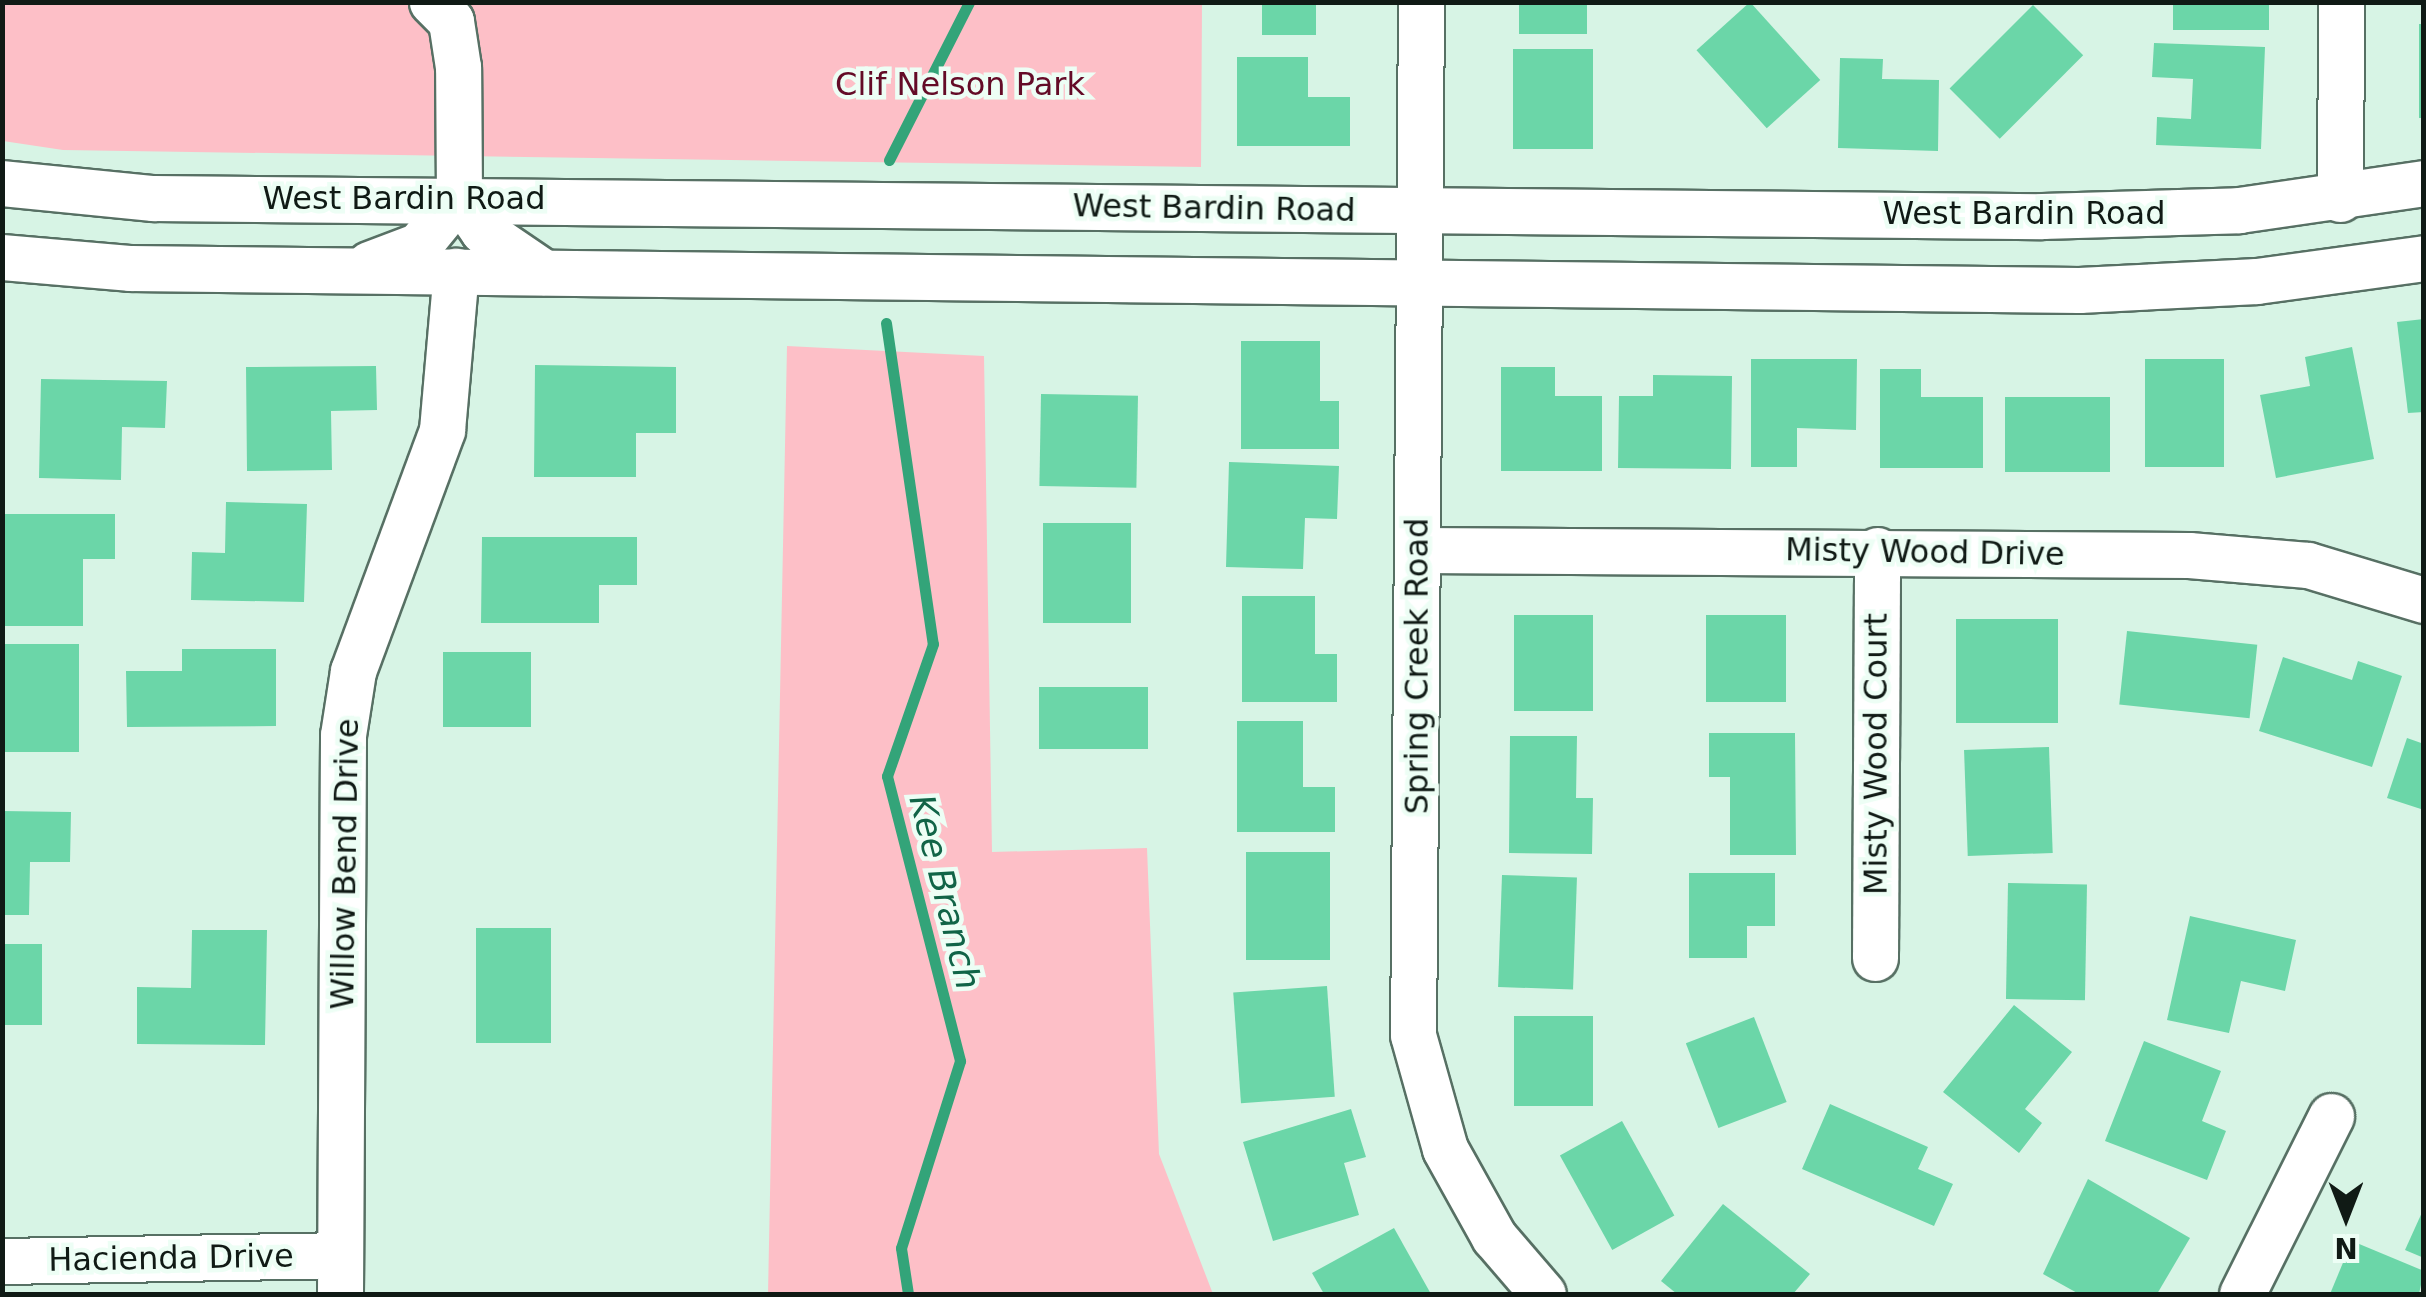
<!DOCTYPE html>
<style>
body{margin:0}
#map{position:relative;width:2426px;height:1297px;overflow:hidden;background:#d7f4e5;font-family:"DejaVu Sans",sans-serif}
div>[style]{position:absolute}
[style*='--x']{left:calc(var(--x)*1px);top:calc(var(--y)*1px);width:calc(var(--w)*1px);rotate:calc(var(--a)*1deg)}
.green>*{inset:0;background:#fdbfc7}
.stream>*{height:11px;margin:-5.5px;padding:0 5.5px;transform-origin:5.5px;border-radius:5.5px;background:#33a479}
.building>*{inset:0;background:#6bd6a8;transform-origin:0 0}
.roads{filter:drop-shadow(2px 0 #577064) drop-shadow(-2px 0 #577064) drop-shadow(0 2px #577064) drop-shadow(0 -2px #577064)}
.minor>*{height:45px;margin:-22.5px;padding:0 22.5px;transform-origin:22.5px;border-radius:22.5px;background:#fff}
span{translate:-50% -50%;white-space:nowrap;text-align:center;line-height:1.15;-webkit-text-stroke:9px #edfef5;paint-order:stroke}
.park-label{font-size:32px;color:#640b27}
.street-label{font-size:32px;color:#101a15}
.water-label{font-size:35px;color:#116447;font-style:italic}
.frame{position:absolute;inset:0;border:5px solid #101a15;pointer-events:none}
.north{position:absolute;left:2296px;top:1167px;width:100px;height:100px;-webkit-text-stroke:8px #edfef5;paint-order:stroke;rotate:180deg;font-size:28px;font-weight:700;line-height:40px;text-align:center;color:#101a15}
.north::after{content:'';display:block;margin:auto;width:35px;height:45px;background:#101a15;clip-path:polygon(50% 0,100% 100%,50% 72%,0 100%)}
</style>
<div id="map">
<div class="green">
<i style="clip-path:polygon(3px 3px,1202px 3px,1201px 167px,63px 150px,3px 141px)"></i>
<i style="clip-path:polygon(787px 346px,984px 356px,992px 852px,1147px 848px,1159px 1154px,1213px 1294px,768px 1294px)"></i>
</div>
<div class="stream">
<i style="--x:889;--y:160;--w:177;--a:-63.1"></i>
<i style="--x:886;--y:323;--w:324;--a:81.7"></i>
<i style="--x:933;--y:644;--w:140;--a:109.2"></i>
<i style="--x:887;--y:776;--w:294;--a:75.6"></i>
<i style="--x:960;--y:1061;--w:196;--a:107.5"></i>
<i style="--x:901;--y:1248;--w:47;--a:81.3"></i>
</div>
<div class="building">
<i style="left:1262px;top:2px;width:54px;height:33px"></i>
<i style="left:1519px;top:2px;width:68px;height:32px"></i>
<i style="left:1750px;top:2px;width:105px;height:72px;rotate:48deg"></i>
<i style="left:2173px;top:2px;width:96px;height:28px"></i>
<i style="left:2033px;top:5px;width:71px;height:118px;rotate:45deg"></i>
<i style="left:2419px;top:24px;width:5px;height:94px"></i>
<i style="clip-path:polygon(2154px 43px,2265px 47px,2261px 149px,2156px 145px,2157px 117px,2191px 119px,2193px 79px,2152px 77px)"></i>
<i style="left:1513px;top:49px;width:80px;height:100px"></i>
<i style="clip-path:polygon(1237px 57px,1308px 57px,1308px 97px,1350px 97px,1350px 146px,1237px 146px)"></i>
<i style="clip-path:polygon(1840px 58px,1883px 59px,1882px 79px,1939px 80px,1938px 151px,1838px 148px)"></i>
<i style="clip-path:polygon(2424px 319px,2424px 412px,2408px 413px,2397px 322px)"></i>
<i style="clip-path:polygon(1241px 341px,1320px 341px,1320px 401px,1339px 401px,1339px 449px,1241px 449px)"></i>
<i style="clip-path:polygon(2352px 347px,2374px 459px,2276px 478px,2260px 395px,2310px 386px,2305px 357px)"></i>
<i style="clip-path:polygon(1751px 359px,1857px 359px,1856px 430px,1797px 428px,1797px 467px,1751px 467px)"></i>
<i style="left:2145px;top:359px;width:79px;height:108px"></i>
<i style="clip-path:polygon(535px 365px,676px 367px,676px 433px,636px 433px,636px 477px,534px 477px)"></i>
<i style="clip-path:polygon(376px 366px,377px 410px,331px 411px,332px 470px,247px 471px,246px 367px)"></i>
<i style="clip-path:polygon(1501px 367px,1555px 367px,1555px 396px,1602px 396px,1602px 471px,1501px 471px)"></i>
<i style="clip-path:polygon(1880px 369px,1921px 369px,1921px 397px,1983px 397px,1983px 468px,1880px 468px)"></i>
<i style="clip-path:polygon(1653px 375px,1732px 376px,1731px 469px,1618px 468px,1619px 396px,1653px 396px)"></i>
<i style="clip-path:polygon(41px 379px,167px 381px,165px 428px,122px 427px,121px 480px,39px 478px)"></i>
<i style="left:1041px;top:394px;width:97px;height:92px;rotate:1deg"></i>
<i style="left:2005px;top:397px;width:105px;height:75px"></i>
<i style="clip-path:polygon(1229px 462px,1339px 466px,1337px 519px,1305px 518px,1303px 569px,1226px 567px)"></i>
<i style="clip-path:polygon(226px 502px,307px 504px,304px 602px,191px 600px,192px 552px,225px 553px)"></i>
<i style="clip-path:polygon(2px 514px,115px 514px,115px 559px,83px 559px,83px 626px,2px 626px)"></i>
<i style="left:1043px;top:523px;width:88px;height:100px"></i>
<i style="clip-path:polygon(482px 537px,637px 537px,637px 585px,599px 585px,599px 623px,481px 623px)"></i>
<i style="clip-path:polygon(1242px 596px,1315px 596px,1315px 654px,1337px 654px,1337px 702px,1242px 702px)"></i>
<i style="left:1514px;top:615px;width:79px;height:96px"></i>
<i style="left:1706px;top:615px;width:80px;height:87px"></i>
<i style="left:1956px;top:619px;width:102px;height:104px"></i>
<i style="left:2127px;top:631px;width:131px;height:74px;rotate:6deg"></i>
<i style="left:2px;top:644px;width:77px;height:108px"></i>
<i style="clip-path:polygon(182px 649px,276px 649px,276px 726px,127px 727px,126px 671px,182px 671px)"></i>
<i style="left:443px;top:652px;width:88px;height:75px"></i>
<i style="clip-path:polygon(2283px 657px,2352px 680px,2358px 661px,2402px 676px,2372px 767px,2259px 731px)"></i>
<i style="left:1039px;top:687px;width:109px;height:62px"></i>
<i style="clip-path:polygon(1237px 721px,1303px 721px,1303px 787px,1335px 787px,1335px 832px,1237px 832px)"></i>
<i style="clip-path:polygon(1709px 733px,1795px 733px,1796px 855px,1730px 855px,1730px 777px,1709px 777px)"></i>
<i style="clip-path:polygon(1510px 736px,1577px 736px,1576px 798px,1593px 798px,1592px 854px,1509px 853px)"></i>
<i style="clip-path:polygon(2407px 738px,2424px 744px,2424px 810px,2387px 798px)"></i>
<i style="left:2049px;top:747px;width:106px;height:85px;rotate:88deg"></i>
<i style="clip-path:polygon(2px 811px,71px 812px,70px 862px,30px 862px,29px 915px,2px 915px)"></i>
<i style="left:1246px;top:852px;width:84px;height:108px"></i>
<i style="clip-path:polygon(1689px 873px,1775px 873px,1775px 926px,1747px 926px,1747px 958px,1689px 958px)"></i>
<i style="left:1502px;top:875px;width:75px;height:112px;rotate:2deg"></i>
<i style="left:2008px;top:883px;width:79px;height:116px;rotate:1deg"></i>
<i style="clip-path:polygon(2190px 916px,2296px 940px,2285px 991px,2241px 981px,2229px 1033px,2167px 1020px)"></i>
<i style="left:476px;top:928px;width:75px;height:115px"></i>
<i style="clip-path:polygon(192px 930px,267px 930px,265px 1045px,137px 1044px,137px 987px,191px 988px)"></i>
<i style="left:2px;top:944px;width:40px;height:81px"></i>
<i style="left:1327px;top:986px;width:111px;height:94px;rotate:86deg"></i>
<i style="clip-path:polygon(2014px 1005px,2072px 1052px,2025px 1109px,2042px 1123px,2019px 1153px,1943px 1092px)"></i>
<i style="left:1514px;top:1016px;width:79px;height:90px"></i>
<i style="left:1754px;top:1017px;width:91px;height:73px;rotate:69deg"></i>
<i style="clip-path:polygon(2144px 1041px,2221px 1071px,2202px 1121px,2226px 1131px,2207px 1180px,2105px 1141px)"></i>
<i style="clip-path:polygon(1830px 1104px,1928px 1147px,1918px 1169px,1953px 1184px,1934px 1226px,1802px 1169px)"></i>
<i style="clip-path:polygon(1351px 1109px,1366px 1157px,1344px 1163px,1359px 1215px,1273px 1241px,1243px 1142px)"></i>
<i style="left:1622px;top:1121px;width:108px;height:71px;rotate:61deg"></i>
<i style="clip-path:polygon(2088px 1179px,2190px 1238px,2157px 1294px,2079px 1294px,2043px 1274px)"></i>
<i style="clip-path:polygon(1723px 1204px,1810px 1274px,1793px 1294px,1677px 1294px,1661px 1281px)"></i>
<i style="clip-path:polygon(2424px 1208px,2424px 1258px,2405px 1250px)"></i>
<i style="clip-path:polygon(1394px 1228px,1431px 1294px,1324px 1294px,1312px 1273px)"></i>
<i style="clip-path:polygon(2352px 1241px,2424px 1271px,2419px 1294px,2330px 1294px)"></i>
</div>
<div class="roads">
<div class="minor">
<i style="--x:1421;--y:2;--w:1033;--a:90.44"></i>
<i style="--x:1413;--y:1035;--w:118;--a:74.3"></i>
<i style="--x:1445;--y:1149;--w:101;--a:60.9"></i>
<i style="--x:1494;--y:1237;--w:75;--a:49.3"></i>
<i style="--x:2;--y:183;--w:152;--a:5.7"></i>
<i style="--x:153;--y:198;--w:1889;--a:0.55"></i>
<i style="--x:2042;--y:216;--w:197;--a:-1.7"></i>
<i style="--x:2239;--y:210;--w:187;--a:-8.3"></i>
<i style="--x:459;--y:196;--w:42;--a:55.6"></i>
<i style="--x:483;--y:231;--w:73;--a:34.3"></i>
<i style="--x:2340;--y:199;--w:197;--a:-89.7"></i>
<i style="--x:2;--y:257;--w:128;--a:4.9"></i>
<i style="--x:130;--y:268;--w:1949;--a:0.65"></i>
<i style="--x:2079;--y:290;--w:178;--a:-2.9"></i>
<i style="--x:2257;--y:281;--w:169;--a:-7.8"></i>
<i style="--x:369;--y:264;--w:53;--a:-20.8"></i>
<i style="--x:419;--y:245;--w:63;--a:-50.8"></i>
<i style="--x:459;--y:196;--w:129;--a:-90.4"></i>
<i style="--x:458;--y:67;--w:47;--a:-98.7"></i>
<i style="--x:451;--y:21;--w:27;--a:-135"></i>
<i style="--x:1420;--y:550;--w:769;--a:0.37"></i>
<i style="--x:2189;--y:555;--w:119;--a:4.8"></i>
<i style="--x:2308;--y:565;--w:121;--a:16.8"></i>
<i style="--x:1875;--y:958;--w:408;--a:-89.7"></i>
<i style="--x:2;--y:1261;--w:338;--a:-1"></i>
<i style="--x:340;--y:1294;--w:559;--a:-89.69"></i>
<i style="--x:343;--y:735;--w:65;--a:-81.1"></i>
<i style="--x:353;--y:671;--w:257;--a:-69.7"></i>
<i style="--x:442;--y:430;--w:160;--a:-85"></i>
<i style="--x:2242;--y:1294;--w:199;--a:-63.4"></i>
</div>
</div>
<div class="park-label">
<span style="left:960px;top:84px">Clif Nelson Park</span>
</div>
<div class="street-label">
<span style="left:404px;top:198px">West Bardin Road</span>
<span style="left:1214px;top:208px;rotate:1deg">West Bardin Road</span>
<span style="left:2024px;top:213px">West Bardin Road</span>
<span style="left:1925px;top:552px;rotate:1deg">Misty Wood Drive</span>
<span style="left:1417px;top:666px;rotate:-90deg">Spring Creek Road</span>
<span style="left:1876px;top:754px;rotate:-90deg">Misty Wood Court</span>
<span style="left:345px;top:864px;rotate:-89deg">Willow Bend Drive</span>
<span style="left:171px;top:1258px;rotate:-1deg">Hacienda Drive</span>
</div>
<div class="water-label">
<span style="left:945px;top:892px;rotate:76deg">Kee Branch</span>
</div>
<div class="frame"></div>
<div class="north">N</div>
</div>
